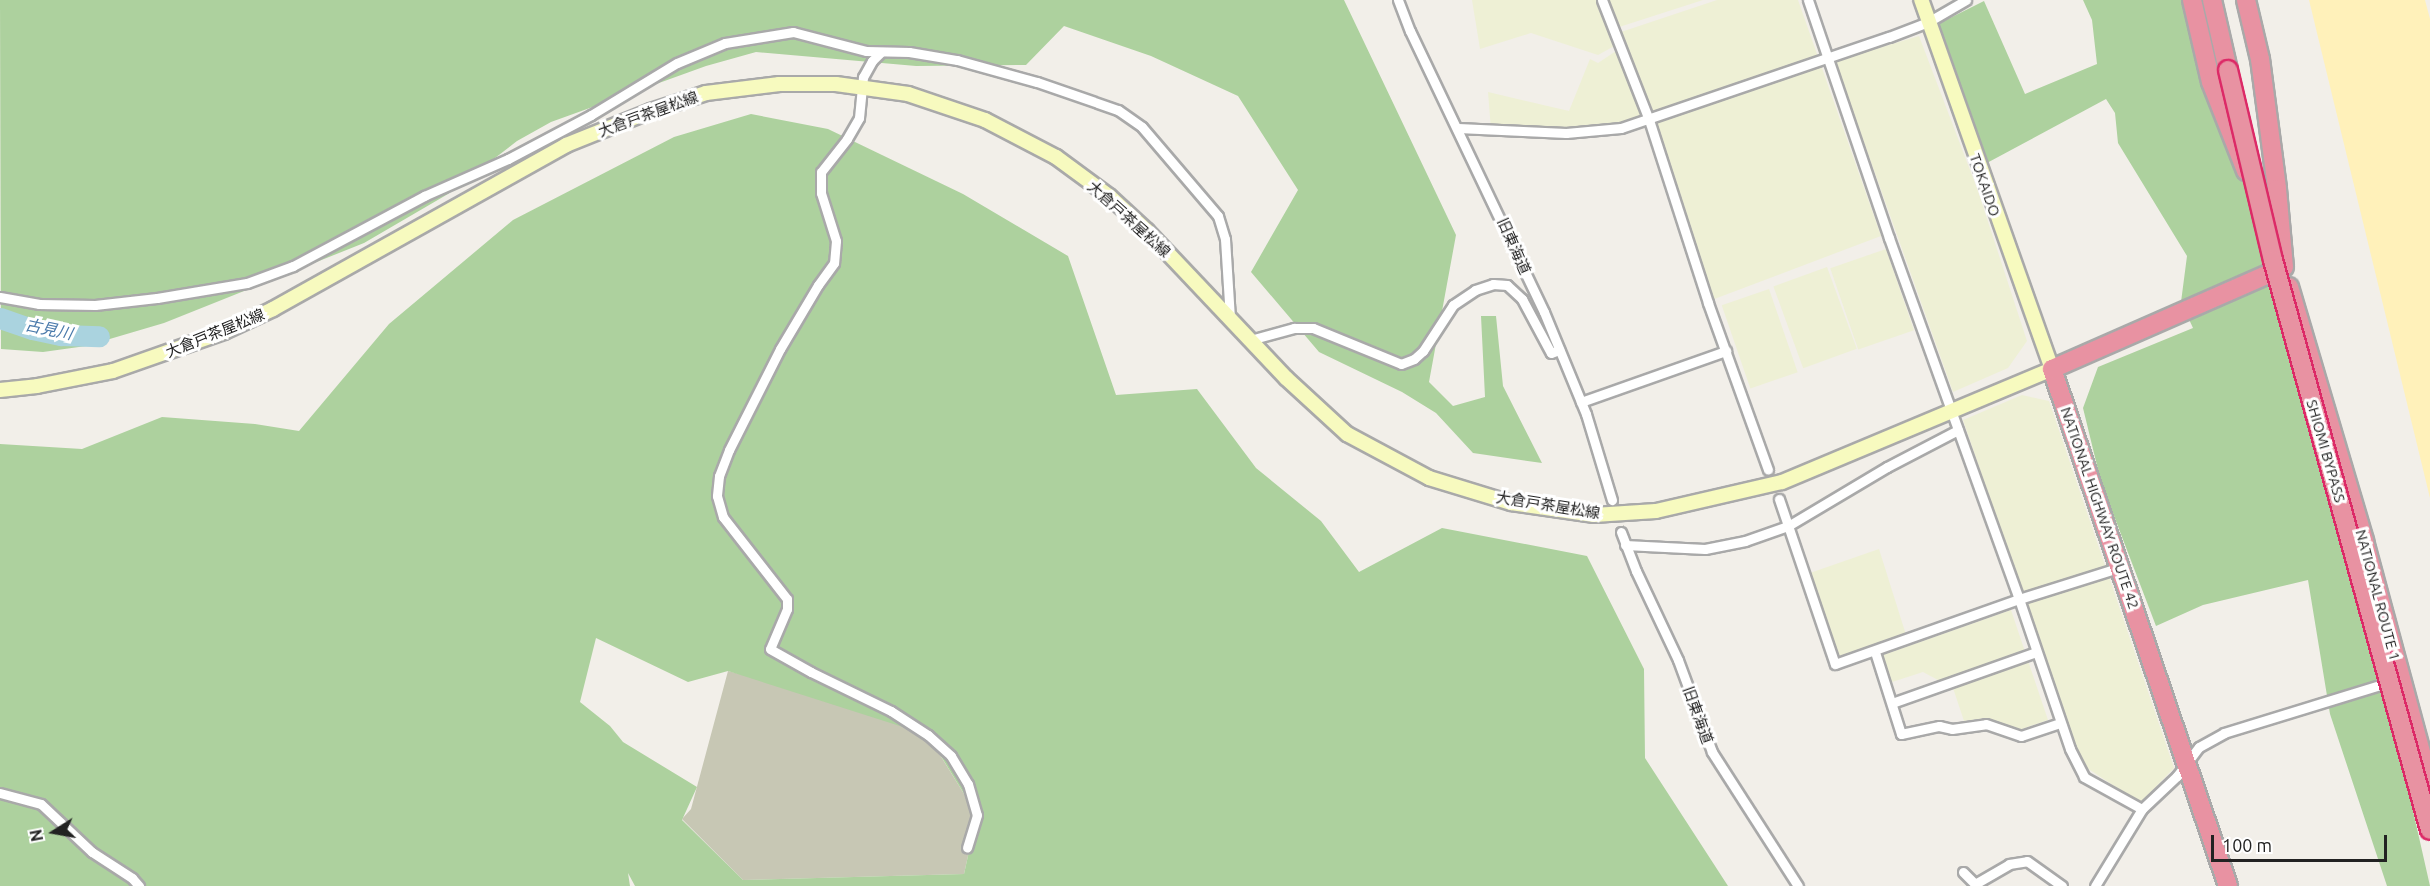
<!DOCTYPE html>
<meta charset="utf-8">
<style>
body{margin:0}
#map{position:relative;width:2430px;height:886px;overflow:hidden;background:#f2efe9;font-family:Ubuntu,"Noto Sans JP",sans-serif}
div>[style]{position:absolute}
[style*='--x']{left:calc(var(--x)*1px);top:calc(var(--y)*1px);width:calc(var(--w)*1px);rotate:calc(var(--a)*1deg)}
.construction>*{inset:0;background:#c7c7b4}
.farmland>*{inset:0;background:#eef0d5;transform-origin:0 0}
.forest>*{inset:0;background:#add19e}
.sand>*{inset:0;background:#fff1ba}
.river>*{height:21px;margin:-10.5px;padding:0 10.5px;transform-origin:10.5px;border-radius:10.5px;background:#aad3df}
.street-tunnel>*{height:9px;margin-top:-4.5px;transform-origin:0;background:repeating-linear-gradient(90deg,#c8c6c1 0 9px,transparent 0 13.5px)}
.roads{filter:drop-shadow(2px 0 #a9a9a9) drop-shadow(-2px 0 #a9a9a9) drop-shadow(0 2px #a9a9a9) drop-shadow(0 -2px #a9a9a9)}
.street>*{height:9px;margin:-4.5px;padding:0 4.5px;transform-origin:4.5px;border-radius:4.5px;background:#fff}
.secondary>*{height:14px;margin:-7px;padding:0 7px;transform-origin:7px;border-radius:7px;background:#f7fabf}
.highway>*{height:18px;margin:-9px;padding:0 9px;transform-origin:9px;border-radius:9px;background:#e892a2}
.bridges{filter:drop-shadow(2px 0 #dc2a67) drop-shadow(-2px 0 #dc2a67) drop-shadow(0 2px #dc2a67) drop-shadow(0 -2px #dc2a67)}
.highway-bridge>*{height:18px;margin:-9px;padding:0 9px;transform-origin:9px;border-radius:9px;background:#e892a2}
span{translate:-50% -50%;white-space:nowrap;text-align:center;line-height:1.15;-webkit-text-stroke:6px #fff;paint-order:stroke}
.street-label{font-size:15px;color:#222}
.water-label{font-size:16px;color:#4a7aab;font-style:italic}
.north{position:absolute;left:24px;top:802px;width:60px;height:60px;-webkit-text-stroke:4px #fff;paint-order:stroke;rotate:259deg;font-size:16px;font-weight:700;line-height:24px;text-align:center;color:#222}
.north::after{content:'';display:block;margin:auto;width:21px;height:27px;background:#222;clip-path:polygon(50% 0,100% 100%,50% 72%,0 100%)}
.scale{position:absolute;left:2211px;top:835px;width:176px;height:27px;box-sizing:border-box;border:3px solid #222;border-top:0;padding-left:8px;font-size:18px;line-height:21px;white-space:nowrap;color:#222;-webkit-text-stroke:4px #fff;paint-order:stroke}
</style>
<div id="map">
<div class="construction">
<i style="clip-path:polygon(728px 671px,925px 720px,937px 750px,977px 815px,964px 874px,743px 880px,682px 819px,691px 809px)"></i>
</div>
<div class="farmland">
<i style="clip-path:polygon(1472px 0,1703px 0,1613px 29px,1615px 34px,1717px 0,1798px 0,1881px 236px,1709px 301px,1644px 119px,1621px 128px,1491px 130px,1488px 92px,1569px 111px,1590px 59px,1598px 63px,1619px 49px,1618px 44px,1598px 55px,1531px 33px,1480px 49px)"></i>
<i style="clip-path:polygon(1919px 36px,1978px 191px,2027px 341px,2008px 368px,1953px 392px,1835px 61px)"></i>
<i style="left:1886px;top:249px;width:86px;height:59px;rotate:71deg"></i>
<i style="left:1827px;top:267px;width:87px;height:57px;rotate:70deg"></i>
<i style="left:1769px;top:289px;width:88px;height:50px;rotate:71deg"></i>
<i style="clip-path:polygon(2022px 395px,2049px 401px,2174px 768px,2140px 803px,2081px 764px,1963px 420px)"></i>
<i style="clip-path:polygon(1879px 549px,1907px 638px,1848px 657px,1837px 655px,1810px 573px)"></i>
<i style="clip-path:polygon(2011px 610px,2048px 720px,2019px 730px,1986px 718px,1964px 721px,1953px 688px,1923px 672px,1889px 683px,1880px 656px)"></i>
</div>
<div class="forest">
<i style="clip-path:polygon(0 0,1344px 0,1456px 235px,1429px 382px,1453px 406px,1485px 397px,1481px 316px,1496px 316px,1503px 386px,1542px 463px,1473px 453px,1436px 413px,1402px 392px,1319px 352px,1251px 272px,1298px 190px,1238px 96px,1151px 56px,1064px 26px,1026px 65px,916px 66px,756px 52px,706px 66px,551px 122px,517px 141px,448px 194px,364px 243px,164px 323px,86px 346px,43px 352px,1px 349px)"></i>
<i style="clip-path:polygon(2083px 0,2200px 0,2388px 700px,2430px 886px,2387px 886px,2330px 714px,2308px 580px,2203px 605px,2156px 626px,2101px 482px,2083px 408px,2098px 367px,2193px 328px,2181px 302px,2187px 256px,2118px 143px,2115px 113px,2106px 99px,1985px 164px,1936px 25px,1984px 1px,2025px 94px,2097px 64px,2092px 20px)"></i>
<i style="clip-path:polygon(evenodd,751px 114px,828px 129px,963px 194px,1068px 256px,1116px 395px,1197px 389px,1256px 468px,1321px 521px,1359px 572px,1442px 528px,1587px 556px,1644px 669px,1645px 758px,1728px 886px,635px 886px,628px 873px,630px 886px,0 886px,0 444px,82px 449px,162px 417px,255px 424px,299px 431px,389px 324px,513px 220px,674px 137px,751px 114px,596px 638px,688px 682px,728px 671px,928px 735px,977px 815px,964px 874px,743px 880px,682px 820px,697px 787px,623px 742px,610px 726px,580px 702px,596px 638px)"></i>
</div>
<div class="sand">
<i style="clip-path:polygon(2309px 0,2425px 0,2430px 19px,2430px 498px)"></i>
</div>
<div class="river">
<i style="--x:0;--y:318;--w:34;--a:19"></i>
<i style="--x:32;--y:329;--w:30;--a:12"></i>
<i style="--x:61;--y:335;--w:38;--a:2"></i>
</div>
<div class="street-tunnel">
<i style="--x:1768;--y:470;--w:31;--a:69"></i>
<i style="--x:1612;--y:500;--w:33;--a:74"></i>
</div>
<div class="roads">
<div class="street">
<i style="--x:1398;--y:0;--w:33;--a:69"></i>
<i style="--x:1410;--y:31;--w:311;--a:64.5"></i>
<i style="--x:1544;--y:312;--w:110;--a:67.6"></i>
<i style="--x:1586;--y:414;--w:90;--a:73.2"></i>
<i style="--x:1602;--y:0;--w:129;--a:68.6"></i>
<i style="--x:1649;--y:120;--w:192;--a:72.1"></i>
<i style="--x:1708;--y:303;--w:177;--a:70.2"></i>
<i style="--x:1808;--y:0;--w:251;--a:71.2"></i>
<i style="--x:1889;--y:238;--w:384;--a:70.2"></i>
<i style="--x:2019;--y:599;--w:158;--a:71.2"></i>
<i style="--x:2070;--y:749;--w:31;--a:63"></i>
<i style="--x:2084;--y:777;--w:66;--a:28.9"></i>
<i style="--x:881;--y:52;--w:13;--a:135"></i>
<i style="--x:872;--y:61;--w:18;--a:119"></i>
<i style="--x:863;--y:77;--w:41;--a:95.6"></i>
<i style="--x:859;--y:118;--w:24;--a:120"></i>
<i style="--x:847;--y:139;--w:42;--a:128.2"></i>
<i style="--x:821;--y:172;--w:21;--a:90"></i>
<i style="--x:821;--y:193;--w:50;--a:72.6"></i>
<i style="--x:836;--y:241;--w:22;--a:95"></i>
<i style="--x:834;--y:263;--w:27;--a:126"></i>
<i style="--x:818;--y:285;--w:74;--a:120.7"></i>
<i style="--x:780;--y:349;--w:113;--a:116.8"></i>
<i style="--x:729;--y:450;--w:28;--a:111"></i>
<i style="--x:719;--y:476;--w:20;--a:96"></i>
<i style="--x:717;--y:496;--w:22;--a:74"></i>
<i style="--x:723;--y:517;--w:104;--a:52"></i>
<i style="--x:787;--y:599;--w:10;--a:90"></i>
<i style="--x:787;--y:609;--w:43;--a:113"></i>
<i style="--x:770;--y:649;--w:47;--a:29.3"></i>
<i style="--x:811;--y:672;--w:89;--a:26"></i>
<i style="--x:891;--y:711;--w:44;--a:33"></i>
<i style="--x:928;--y:735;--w:31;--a:42"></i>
<i style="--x:951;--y:756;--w:33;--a:59"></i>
<i style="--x:968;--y:784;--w:32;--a:74"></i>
<i style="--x:977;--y:815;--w:34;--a:107"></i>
<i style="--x:1458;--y:128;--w:108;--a:2.7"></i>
<i style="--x:1566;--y:133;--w:55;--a:-5.2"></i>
<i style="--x:1621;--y:128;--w:283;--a:-18.8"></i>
<i style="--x:1889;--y:37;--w:42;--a:-21"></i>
<i style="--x:1928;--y:22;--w:44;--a:-30.1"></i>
<i style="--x:0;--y:297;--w:40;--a:10"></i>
<i style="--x:39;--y:304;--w:56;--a:1"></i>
<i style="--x:95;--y:305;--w:62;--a:-6.4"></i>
<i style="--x:157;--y:298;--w:91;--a:-9.5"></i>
<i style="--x:247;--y:283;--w:49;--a:-20.3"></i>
<i style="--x:293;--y:266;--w:149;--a:-28.1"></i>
<i style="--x:424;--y:196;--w:92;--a:-23.8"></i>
<i style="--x:508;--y:159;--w:94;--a:-27.9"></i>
<i style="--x:591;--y:115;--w:100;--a:-31.2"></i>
<i style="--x:677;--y:63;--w:52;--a:-22.6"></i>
<i style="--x:725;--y:43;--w:69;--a:-9.2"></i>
<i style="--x:793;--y:32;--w:75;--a:14.6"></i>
<i style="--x:866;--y:51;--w:43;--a:1.3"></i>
<i style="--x:909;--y:52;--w:49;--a:9.5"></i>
<i style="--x:957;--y:60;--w:83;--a:15.4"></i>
<i style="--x:1037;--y:82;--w:86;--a:19.1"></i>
<i style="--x:1118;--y:110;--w:29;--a:35"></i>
<i style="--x:1142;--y:127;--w:117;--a:49.5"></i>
<i style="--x:1218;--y:216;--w:24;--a:73"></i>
<i style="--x:1225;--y:239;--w:80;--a:86.4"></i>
<i style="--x:1250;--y:340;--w:46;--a:-15.3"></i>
<i style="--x:1294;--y:328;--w:19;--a:0"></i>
<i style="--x:1313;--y:328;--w:95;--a:22.2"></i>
<i style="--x:1401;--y:364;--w:14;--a:-21"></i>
<i style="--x:1414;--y:359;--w:12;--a:-42"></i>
<i style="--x:1423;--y:351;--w:55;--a:-56.9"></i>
<i style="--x:1453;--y:305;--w:27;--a:-34"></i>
<i style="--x:1475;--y:290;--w:19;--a:-18"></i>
<i style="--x:1493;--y:284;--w:14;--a:4"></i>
<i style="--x:1507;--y:285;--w:21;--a:43"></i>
<i style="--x:1522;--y:299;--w:61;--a:61.8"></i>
<i style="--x:1551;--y:353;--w:9;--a:-21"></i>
<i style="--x:1581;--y:402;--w:154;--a:-19.4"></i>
<i style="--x:1779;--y:499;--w:174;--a:71.3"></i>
<i style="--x:1835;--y:664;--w:195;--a:-19.5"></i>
<i style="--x:2019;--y:599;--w:107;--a:-17.4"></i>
<i style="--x:1621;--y:532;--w:42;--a:69"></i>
<i style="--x:1636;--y:571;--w:98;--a:64.7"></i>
<i style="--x:1678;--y:660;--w:98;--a:69.7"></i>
<i style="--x:1712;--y:752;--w:159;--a:57.3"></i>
<i style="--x:1625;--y:545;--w:80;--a:2.9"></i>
<i style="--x:1705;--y:549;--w:41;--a:-11.3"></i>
<i style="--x:1745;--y:541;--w:46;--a:-19.2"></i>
<i style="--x:1788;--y:526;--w:115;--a:-30.8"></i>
<i style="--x:1887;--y:467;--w:80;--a:-27.5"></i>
<i style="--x:1875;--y:652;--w:86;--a:72.4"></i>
<i style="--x:1901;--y:734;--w:39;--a:-12"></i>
<i style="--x:1939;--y:726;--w:13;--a:13"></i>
<i style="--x:1952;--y:729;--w:34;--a:-8"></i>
<i style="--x:1986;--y:724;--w:37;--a:19"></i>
<i style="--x:2021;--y:736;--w:41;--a:-18.4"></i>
<i style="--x:1892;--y:703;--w:153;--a:-19.5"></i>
<i style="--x:0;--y:793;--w:42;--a:15"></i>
<i style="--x:41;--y:804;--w:70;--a:43.3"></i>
<i style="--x:92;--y:852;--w:48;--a:33"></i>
<i style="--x:132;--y:878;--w:11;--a:49"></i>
<i style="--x:1963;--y:872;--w:17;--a:45"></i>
<i style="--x:1975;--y:884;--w:39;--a:-30"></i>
<i style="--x:2009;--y:864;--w:18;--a:-9"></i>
<i style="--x:2027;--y:861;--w:43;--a:35.5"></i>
<i style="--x:2095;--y:886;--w:90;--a:-58.6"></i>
<i style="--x:2142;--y:809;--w:48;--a:-43.3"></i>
<i style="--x:2177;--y:776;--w:36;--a:-53"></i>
<i style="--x:2199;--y:747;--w:29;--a:-29"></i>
<i style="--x:2224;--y:733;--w:160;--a:-17.1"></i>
</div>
<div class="secondary">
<i style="--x:0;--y:390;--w:37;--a:-6"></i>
<i style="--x:37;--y:386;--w:77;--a:-11.2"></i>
<i style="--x:113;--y:371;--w:118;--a:-19.4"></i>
<i style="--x:224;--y:332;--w:54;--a:-25.1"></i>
<i style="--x:273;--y:309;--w:336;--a:-29.2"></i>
<i style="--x:566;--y:145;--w:92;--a:-21.8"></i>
<i style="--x:651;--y:111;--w:58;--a:-18.1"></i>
<i style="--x:706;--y:93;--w:74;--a:-7"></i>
<i style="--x:779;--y:84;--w:57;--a:0"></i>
<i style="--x:836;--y:84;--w:73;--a:7.9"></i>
<i style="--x:908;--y:94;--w:81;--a:18.7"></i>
<i style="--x:985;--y:120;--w:80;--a:27.5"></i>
<i style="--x:1056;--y:157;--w:66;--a:36.3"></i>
<i style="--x:1109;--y:196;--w:52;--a:42.6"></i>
<i style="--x:1147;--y:231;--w:202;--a:46.6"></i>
<i style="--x:1286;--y:378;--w:83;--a:42.6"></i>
<i style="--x:1347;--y:434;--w:93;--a:28.2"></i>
<i style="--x:1429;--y:478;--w:86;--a:17"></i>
<i style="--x:1511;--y:503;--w:84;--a:8.2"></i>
<i style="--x:1594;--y:515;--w:62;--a:-3.7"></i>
<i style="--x:1656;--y:511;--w:129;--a:-13"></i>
<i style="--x:1782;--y:482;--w:293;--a:-22.7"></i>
<i style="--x:2052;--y:369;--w:392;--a:-109.5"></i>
</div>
<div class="highway">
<i style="--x:2192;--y:0;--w:84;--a:77"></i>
<i style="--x:2211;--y:82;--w:96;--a:68.5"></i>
<i style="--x:2212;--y:0;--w:72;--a:77.1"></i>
<i style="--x:2246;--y:0;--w:61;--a:76.7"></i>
<i style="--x:2260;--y:59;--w:131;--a:82.5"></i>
<i style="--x:2277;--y:189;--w:78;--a:84.9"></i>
<i style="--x:2289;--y:287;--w:265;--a:73.5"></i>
<i style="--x:2364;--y:541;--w:253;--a:74.9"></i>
<i style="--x:2228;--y:886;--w:546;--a:-108.8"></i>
<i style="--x:2052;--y:369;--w:253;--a:-23.7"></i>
</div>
</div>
<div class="bridges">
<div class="highway-bridge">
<i style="--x:2228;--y:70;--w:195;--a:76.7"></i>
<i style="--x:2273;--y:260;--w:591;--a:74.6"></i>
</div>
</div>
<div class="street-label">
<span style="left:648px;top:114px;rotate:-20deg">大倉戸茶屋松線</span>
<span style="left:1985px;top:185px;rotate:71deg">TOKAIDO</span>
<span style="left:1129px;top:219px;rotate:42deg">大倉戸茶屋松線</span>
<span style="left:1514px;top:246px;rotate:66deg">旧東海道</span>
<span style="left:215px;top:333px;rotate:-22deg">大倉戸茶屋松線</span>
<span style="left:2326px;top:451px;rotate:74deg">SHIOMI BYPASS</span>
<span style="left:1548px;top:505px;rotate:9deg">大倉戸茶屋松線</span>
<span style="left:2100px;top:508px;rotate:71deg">NATIONAL HIGHWAY ROUTE 42</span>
<span style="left:2378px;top:595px;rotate:75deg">NATIONAL ROUTE 1</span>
<span style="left:1698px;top:715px;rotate:70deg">旧東海道</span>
</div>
<div class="water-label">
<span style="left:49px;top:329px;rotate:12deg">古見川</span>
</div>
<div class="north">N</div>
<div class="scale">100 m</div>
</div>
